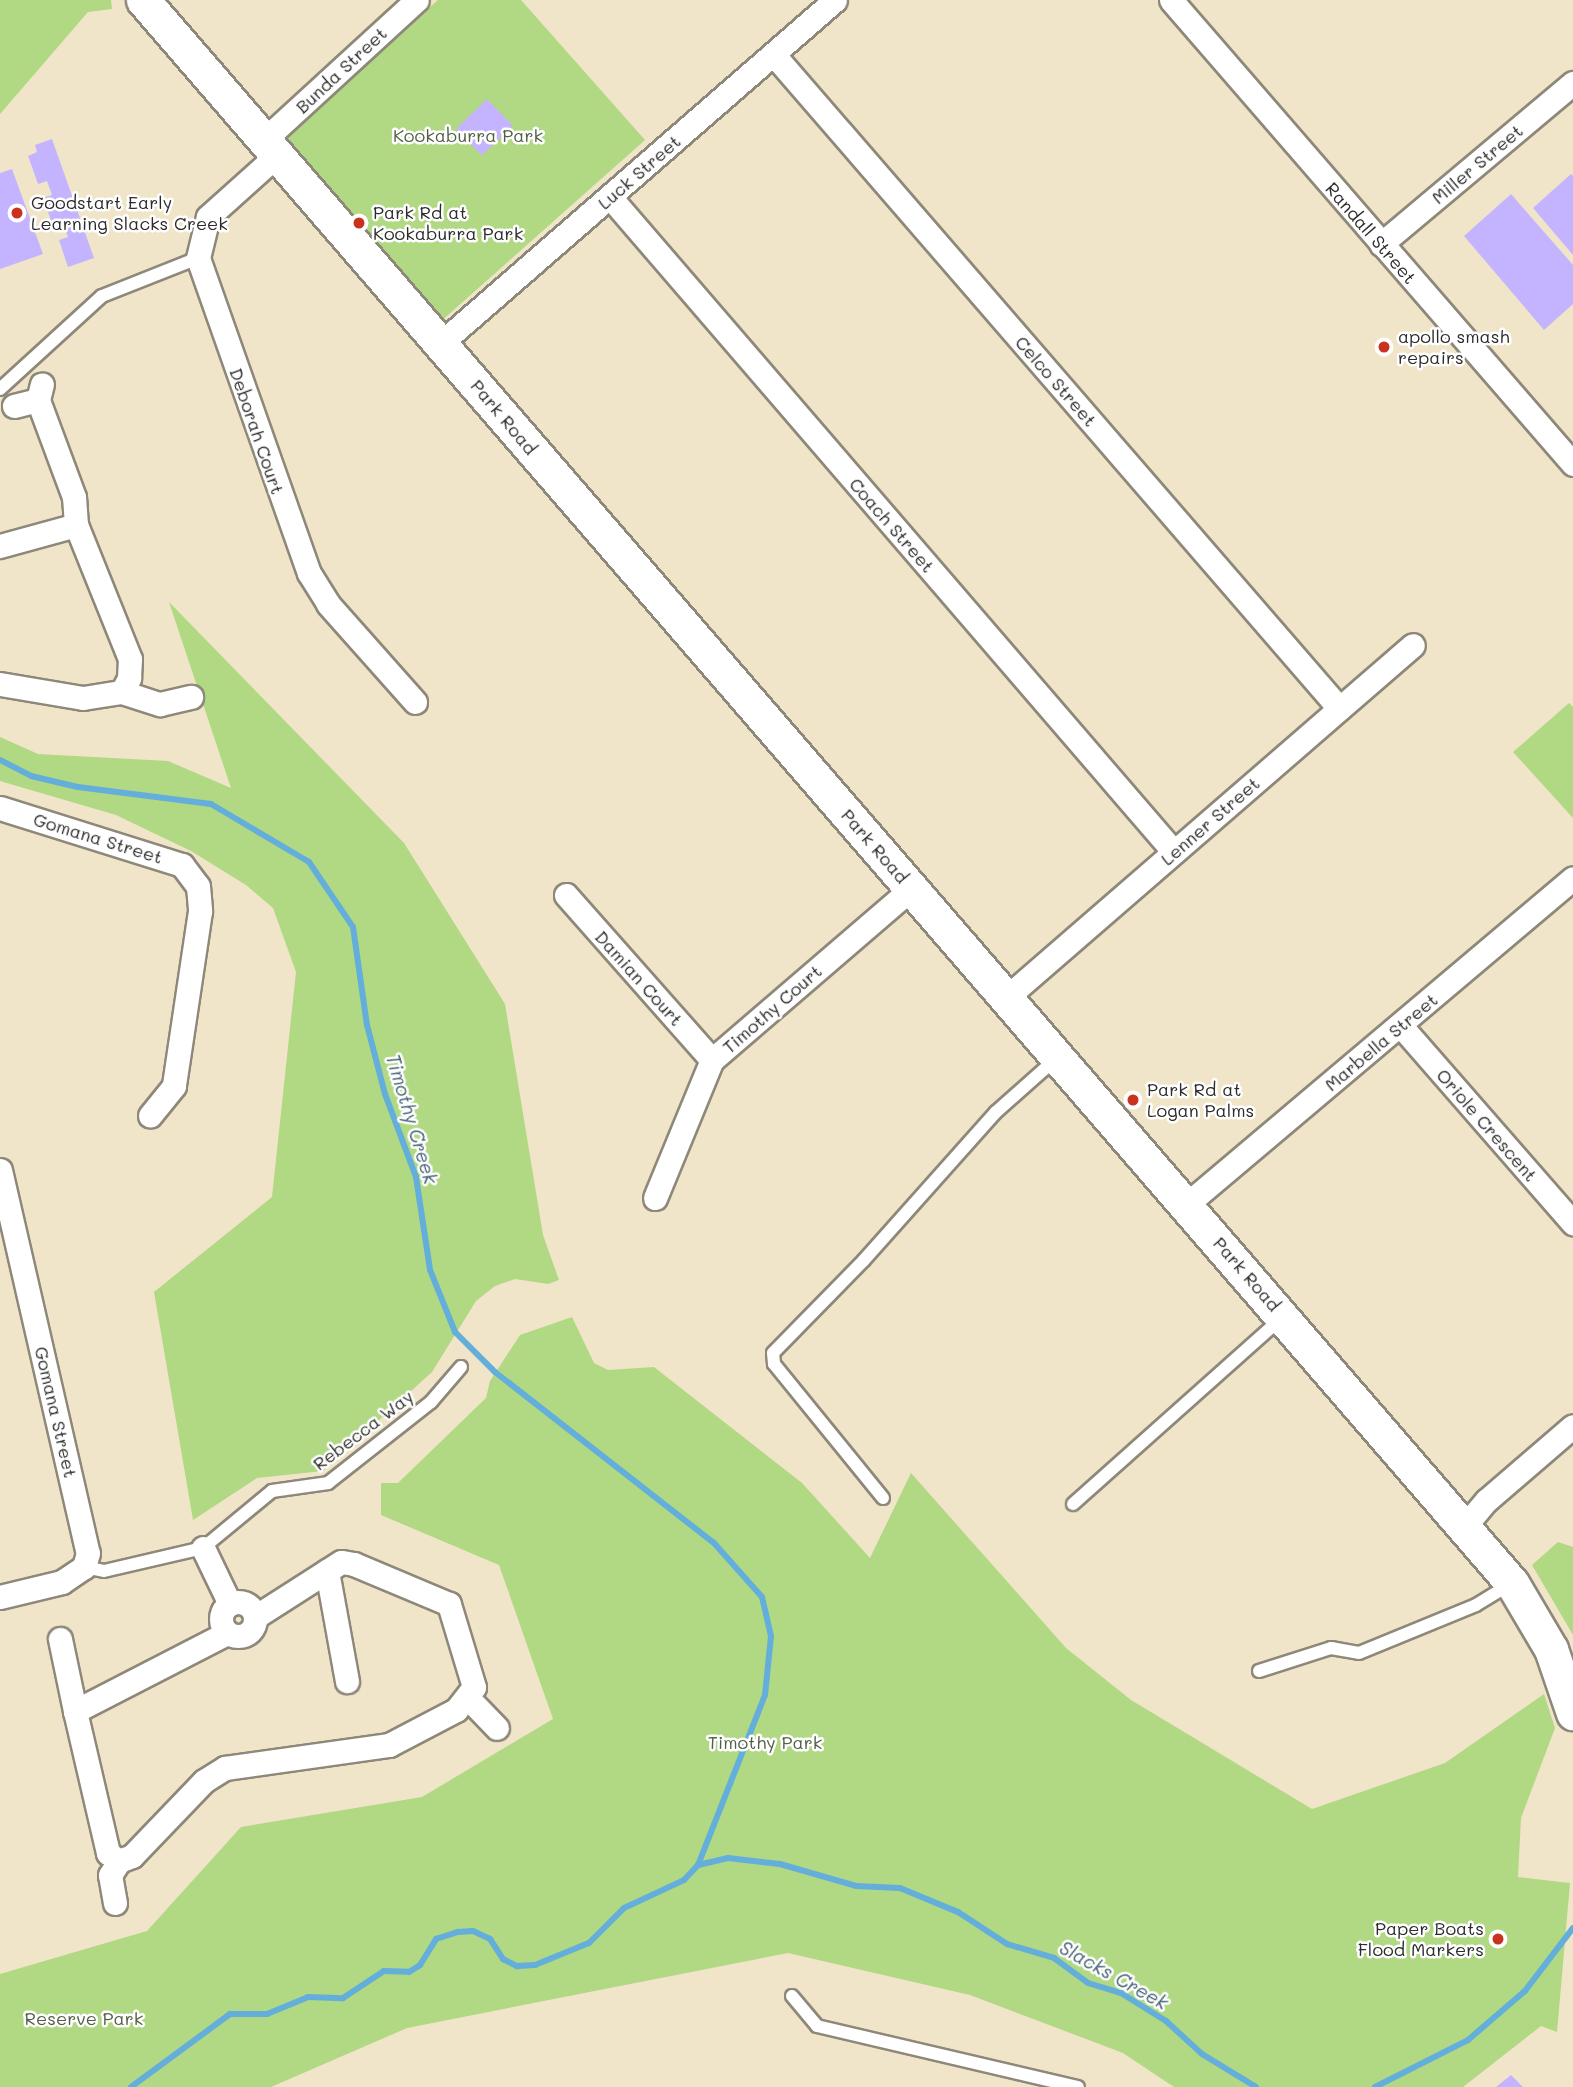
<!DOCTYPE html>
<style>
body{margin:0}
#map{position:relative;width:1573px;height:2087px;overflow:hidden;background:#f0e5c9;font-family:Mali,sans-serif}
div>[style]{position:absolute}
[style*='--x']{left:calc(var(--x)*1px);top:calc(var(--y)*1px);width:calc(var(--w)*1px);rotate:calc(var(--a)*1deg)}
.green>*{inset:0;background:#b1d882}
.stream>*{height:6px;margin:-3px;padding:0 3px;transform-origin:3px;border-radius:3px;background:#64aedc}
.building>*{inset:0;background:#c4b4ff;transform-origin:0 0}
.roads{filter:drop-shadow(2px 0 #8e887a) drop-shadow(-2px 0 #8e887a) drop-shadow(0 2px #8e887a) drop-shadow(0 -2px #8e887a)}
.lane>*{height:12px;margin:-6px;padding:0 6px;transform-origin:6px;border-radius:6px;background:#fff}
.street>*{height:23px;margin:-11.5px;padding:0 11.5px;transform-origin:11.5px;border-radius:11.5px;background:#fff}
.street>.ring{margin:-11.5px;padding:0;box-sizing:content-box;background:none;border:23px solid #fff;border-radius:50%}
.secondary>*{height:33px;margin:-16.5px;padding:0 16.5px;transform-origin:16.5px;border-radius:16.5px;background:#fff}
.dots>*{width:19px;height:19px;translate:-50% -50%;box-sizing:border-box;border:4px solid #fff;border-radius:50%}
span{translate:-50% -50%;white-space:nowrap;text-align:center;line-height:1.15;-webkit-text-stroke:5px #fff;paint-order:stroke}
.street-label{font-size:18px;color:#2b2b2b}
.park-label{font-size:18px;color:#535f45}
.poi-label{font-size:18px;color:#2b2b2b}
.left{translate:0 -50%;text-align:left}
.right{translate:-100% -50%;text-align:right}
.water-label{font-size:19px;color:#425f72;font-style:italic}
</style>
<div id="map">
<div class="green">
<i style="clip-path:polygon(0 0,111px 0,112px 9px,88px 12px,0 114px)"></i>
<i style="clip-path:polygon(438px 0,521px 0,645px 140px,439px 323px,279px 141px)"></i>
<i style="clip-path:polygon(169px 602px,404px 843px,505px 1004px,543px 1235px,559px 1280px,548px 1284px,515px 1279px,495px 1286px,476px 1301px,432px 1372px,323px 1471px,257px 1478px,193px 1520px,154px 1292px,272px 1197px,296px 972px,273px 908px,246px 885px,191px 851px,116px 815px,0 781px,0 737px,38px 754px,168px 761px,231px 788px)"></i>
<i style="clip-path:polygon(1569px 703px,1573px 707px,1573px 818px,1513px 752px)"></i>
<i style="clip-path:polygon(572px 1317px,594px 1363px,608px 1370px,654px 1367px,802px 1483px,870px 1558px,911px 1473px,1066px 1648px,1131px 1700px,1312px 1809px,1445px 1763px,1544px 1694px,1555px 1728px,1521px 1818px,1518px 1877px,1570px 1883px,1557px 2032px,1541px 2026px,1463px 2087px,1174px 2087px,1123px 2053px,970px 1995px,788px 1953px,407px 2028px,271px 2087px,0 2087px,0 1974px,147px 1931px,241px 1827px,422px 1797px,553px 1719px,499px 1565px,381px 1515px,381px 1483px,398px 1483px,486px 1398px,490px 1381px,520px 1335px)"></i>
<i style="clip-path:polygon(1558px 1542px,1573px 1547px,1573px 1635px,1532px 1565px)"></i>
</div>
<div class="stream">
<i style="--x:0;--y:760;--w:35;--a:27"></i>
<i style="--x:31;--y:776;--w:48;--a:13.2"></i>
<i style="--x:78;--y:787;--w:134;--a:7.3"></i>
<i style="--x:211;--y:804;--w:114;--a:30.6"></i>
<i style="--x:309;--y:862;--w:78;--a:55.9"></i>
<i style="--x:353;--y:927;--w:99;--a:81.9"></i>
<i style="--x:367;--y:1025;--w:71;--a:75.4"></i>
<i style="--x:385;--y:1094;--w:89;--a:69.5"></i>
<i style="--x:416;--y:1177;--w:94;--a:81.4"></i>
<i style="--x:430;--y:1270;--w:67;--a:68"></i>
<i style="--x:455;--y:1332;--w:57;--a:45"></i>
<i style="--x:495;--y:1372;--w:278;--a:38"></i>
<i style="--x:714;--y:1543;--w:72;--a:48.4"></i>
<i style="--x:762;--y:1597;--w:40;--a:77"></i>
<i style="--x:771;--y:1636;--w:59;--a:95.8"></i>
<i style="--x:765;--y:1695;--w:183;--a:111.5"></i>
<i style="--x:131;--y:2087;--w:123;--a:-36.4"></i>
<i style="--x:230;--y:2014;--w:37;--a:0"></i>
<i style="--x:267;--y:2014;--w:44;--a:-22.5"></i>
<i style="--x:308;--y:1997;--w:35;--a:2"></i>
<i style="--x:343;--y:1998;--w:49;--a:-33.4"></i>
<i style="--x:384;--y:1971;--w:25;--a:2"></i>
<i style="--x:409;--y:1972;--w:13;--a:-32"></i>
<i style="--x:420;--y:1965;--w:31;--a:-58"></i>
<i style="--x:436;--y:1939;--w:23;--a:-18"></i>
<i style="--x:458;--y:1932;--w:15;--a:-4"></i>
<i style="--x:473;--y:1931;--w:19;--a:25"></i>
<i style="--x:490;--y:1939;--w:24;--a:57"></i>
<i style="--x:503;--y:1959;--w:16;--a:27"></i>
<i style="--x:517;--y:1966;--w:18;--a:-3"></i>
<i style="--x:535;--y:1965;--w:58;--a:-22.2"></i>
<i style="--x:589;--y:1943;--w:49;--a:-45"></i>
<i style="--x:624;--y:1908;--w:66;--a:-25"></i>
<i style="--x:684;--y:1880;--w:21;--a:-47"></i>
<i style="--x:698;--y:1865;--w:31;--a:-13"></i>
<i style="--x:728;--y:1858;--w:52;--a:6.6"></i>
<i style="--x:780;--y:1864;--w:79;--a:16.1"></i>
<i style="--x:856;--y:1886;--w:44;--a:2.6"></i>
<i style="--x:900;--y:1888;--w:63;--a:22.5"></i>
<i style="--x:958;--y:1912;--w:59;--a:33.1"></i>
<i style="--x:1007;--y:1944;--w:49;--a:16.6"></i>
<i style="--x:1054;--y:1958;--w:42;--a:36.3"></i>
<i style="--x:1088;--y:1983;--w:34;--a:17"></i>
<i style="--x:1121;--y:1993;--w:53;--a:31.9"></i>
<i style="--x:1166;--y:2021;--w:49;--a:42.5"></i>
<i style="--x:1202;--y:2054;--w:63;--a:31.4"></i>
<i style="--x:1375;--y:2087;--w:104;--a:-26.8"></i>
<i style="--x:1468;--y:2040;--w:75;--a:-40.7"></i>
<i style="--x:1525;--y:1991;--w:79;--a:-52.7"></i>
</div>
<div class="building">
<i style="left:487px;top:99px;width:37px;height:43px;rotate:46deg"></i>
<i style="clip-path:polygon(52px 139px,94px 258px,68px 267px,59px 240px,68px 237px,63px 223px,53px 226px,43px 198px,52px 195px,47px 181px,38px 184px,28px 156px,37px 152px,35px 145px)"></i>
<i style="clip-path:polygon(12px 169px,43px 254px,0 269px,0 173px)"></i>
<i style="clip-path:polygon(1571px 174px,1573px 176px,1573px 255px,1533px 208px)"></i>
<i style="clip-path:polygon(1511px 194px,1573px 265px,1573px 304px,1544px 330px,1464px 236px)"></i>
<i style="clip-path:polygon(1511px 2075px,1523px 2087px,1496px 2087px)"></i>
</div>
<div class="roads">
<div class="lane">
<i style="--x:0;--y:389;--w:138;--a:-42.4"></i>
<i style="--x:102;--y:296;--w:103;--a:-21.6"></i>
<i style="--x:883;--y:1498;--w:173;--a:-129.1"></i>
<i style="--x:774;--y:1364;--w:11;--a:-95"></i>
<i style="--x:773;--y:1353;--w:130;--a:-45.6"></i>
<i style="--x:864;--y:1260;--w:198;--a:-48.3"></i>
<i style="--x:996;--y:1112;--w:81;--a:-41.5"></i>
<i style="--x:1073;--y:1504;--w:278;--a:-41.7"></i>
<i style="--x:84;--y:1567;--w:20;--a:11"></i>
<i style="--x:104;--y:1571;--w:102;--a:-13.1"></i>
<i style="--x:203;--y:1548;--w:89;--a:-39.6"></i>
<i style="--x:272;--y:1491;--w:57;--a:-8.1"></i>
<i style="--x:328;--y:1483;--w:131;--a:-38.2"></i>
<i style="--x:431;--y:1402;--w:46;--a:-49.4"></i>
<i style="--x:1259;--y:1671;--w:76;--a:-17.7"></i>
<i style="--x:1331;--y:1648;--w:28;--a:10"></i>
<i style="--x:1359;--y:1653;--w:126;--a:-22.3"></i>
<i style="--x:1476;--y:1605;--w:42;--a:-31.4"></i>
<i style="--x:792;--y:1996;--w:39;--a:50"></i>
<i style="--x:817;--y:2026;--w:268;--a:13.2"></i>
</div>
<div class="street">
<i style="--x:1171;--y:0;--w:614;--a:49.1"></i>
<i style="--x:774;--y:55;--w:864;--a:49.13"></i>
<i style="--x:264;--y:140;--w:207;--a:-42.5"></i>
<i style="--x:277;--y:155;--w:93;--a:138.1"></i>
<i style="--x:208;--y:217;--w:42;--a:103.7"></i>
<i style="--x:198;--y:258;--w:334;--a:70.6"></i>
<i style="--x:309;--y:573;--w:36;--a:58"></i>
<i style="--x:328;--y:604;--w:131;--a:48.4"></i>
<i style="--x:610;--y:197;--w:864;--a:49.27"></i>
<i style="--x:1381;--y:244;--w:251;--a:-40"></i>
<i style="--x:441;--y:343;--w:522;--a:-41.04"></i>
<i style="--x:14;--y:406;--w:25;--a:-14"></i>
<i style="--x:38;--y:400;--w:16;--a:-76"></i>
<i style="--x:0;--y:546;--w:79;--a:-15.4"></i>
<i style="--x:0;--y:684;--w:84;--a:9.6"></i>
<i style="--x:83;--y:698;--w:39;--a:-9"></i>
<i style="--x:122;--y:692;--w:16;--a:-63"></i>
<i style="--x:129;--y:678;--w:19;--a:-87"></i>
<i style="--x:130;--y:659;--w:144;--a:-111.9"></i>
<i style="--x:76;--y:525;--w:28;--a:-94"></i>
<i style="--x:74;--y:497;--w:103;--a:-110.4"></i>
<i style="--x:122;--y:692;--w:40;--a:18"></i>
<i style="--x:160;--y:704;--w:32;--a:-13"></i>
<i style="--x:0;--y:808;--w:191;--a:17.4"></i>
<i style="--x:182;--y:865;--w:26;--a:53"></i>
<i style="--x:198;--y:886;--w:25;--a:85"></i>
<i style="--x:200;--y:911;--w:177;--a:98.5"></i>
<i style="--x:174;--y:1086;--w:38;--a:129"></i>
<i style="--x:566;--y:895;--w:220;--a:48.5"></i>
<i style="--x:1007;--y:997;--w:537;--a:-40.93"></i>
<i style="--x:1401;--y:1026;--w:262;--a:48.9"></i>
<i style="--x:0;--y:1170;--w:393;--a:77.1"></i>
<i style="--x:88;--y:1553;--w:15;--a:106"></i>
<i style="--x:84;--y:1567;--w:27;--a:146"></i>
<i style="--x:62;--y:1582;--w:64;--a:166.4"></i>
<i style="--x:655;--y:1198;--w:149;--a:-67.6"></i>
<i style="--x:712;--y:1060;--w:264;--a:-40.7"></i>
<i style="--x:1187;--y:1204;--w:505;--a:-40.18"></i>
<i style="--x:1464;--y:1527;--w:35;--a:-50"></i>
<i style="--x:1487;--y:1500;--w:113;--a:-40.7"></i>
<i style="--x:203;--y:1548;--w:62;--a:64.3"></i>
<i style="--x:327;--y:1571;--w:112;--a:79.7"></i>
<i class="ring" style="left:221px;top:1602px;width:11px;height:11px"></i>
<i style="--x:227;--y:1633;--w:171;--a:152.8"></i>
<i style="--x:75;--y:1711;--w:146;--a:76.9"></i>
<i style="--x:108;--y:1853;--w:14;--a:36"></i>
<i style="--x:119;--y:1861;--w:14;--a:-21"></i>
<i style="--x:132;--y:1856;--w:104;--a:-46.2"></i>
<i style="--x:204;--y:1781;--w:25;--a:-32"></i>
<i style="--x:225;--y:1768;--w:166;--a:-8"></i>
<i style="--x:389;--y:1745;--w:76;--a:-27.6"></i>
<i style="--x:456;--y:1710;--w:29;--a:-52"></i>
<i style="--x:474;--y:1687;--w:87;--a:-106.8"></i>
<i style="--x:449;--y:1604;--w:103;--a:-157.2"></i>
<i style="--x:354;--y:1564;--w:13;--a:-171"></i>
<i style="--x:341;--y:1562;--w:102;--a:147.4"></i>
<i style="--x:60;--y:1639;--w:74;--a:78.2"></i>
<i style="--x:469;--y:1699;--w:40;--a:46"></i>
<i style="--x:115;--y:1903;--w:28;--a:-100"></i>
<i style="--x:110;--y:1875;--w:17;--a:-57"></i>
</div>
<div class="secondary">
<i style="--x:143;--y:0;--w:2093;--a:49.15"></i>
<i style="--x:1512;--y:1583;--w:77;--a:59.4"></i>
<i style="--x:1551;--y:1649;--w:68;--a:71"></i>
</div>
</div>
<div class="dots">
<i style="left:17px;top:213px;background:#c8321e"></i>
<i style="left:359px;top:223px;background:#c8321e"></i>
<i style="left:1384px;top:347px;background:#c8321e"></i>
<i style="left:1133px;top:1100px;background:#c8321e"></i>
<i style="left:1498px;top:1939px;background:#c8321e"></i>
</div>
<div class="street-label">
<span style="left:341px;top:70px;rotate:-43deg">Bunda Street</span>
<span style="left:1477px;top:164px;rotate:-40deg">Miller Street</span>
<span style="left:639px;top:172px;rotate:-41deg">Luck Street</span>
<span style="left:1371px;top:233px;rotate:49deg">Randall Street</span>
<span style="left:1056px;top:381px;rotate:49deg">Celco Street</span>
<span style="left:504px;top:417px;rotate:50deg">Park Road</span>
<span style="left:257px;top:431px;rotate:71deg">Deborah Court</span>
<span style="left:892px;top:525px;rotate:49deg">Coach Street</span>
<span style="left:1210px;top:821px;rotate:-41deg">Lenner Street</span>
<span style="left:98px;top:838px;rotate:17deg">Gomana Street</span>
<span style="left:875px;top:846px;rotate:49deg">Park Road</span>
<span style="left:639px;top:978px;rotate:48deg">Damian Court</span>
<span style="left:772px;top:1009px;rotate:-41deg">Timothy Court</span>
<span style="left:1381px;top:1042px;rotate:-40deg">Marbella Street</span>
<span style="left:1487px;top:1125px;rotate:49deg">Oriole Crescent</span>
<span style="left:1247px;top:1274px;rotate:49deg">Park Road</span>
<span style="left:56px;top:1412px;rotate:77deg">Gomana Street</span>
<span style="left:363px;top:1430px;rotate:-37deg">Rebecca Way</span>
</div>
<div class="park-label">
<span style="left:468px;top:135px">Kookaburra Park</span>
<span style="left:765px;top:1742px">Timothy Park</span>
<span style="left:84px;top:2018px">Reserve Park</span>
</div>
<div class="poi-label">
<span class="left" style="left:31px;top:213px">Goodstart Early<br>Learning Slacks Creek</span>
<span class="left" style="left:373px;top:223px">Park Rd at<br>Kookaburra Park</span>
<span class="left" style="left:1398px;top:347px">apollo smash<br>repairs</span>
<span class="left" style="left:1147px;top:1100px">Park Rd at<br>Logan Palms</span>
<span class="right" style="left:1484px;top:1939px">Paper Boats<br>Flood Markers</span>
</div>
<div class="water-label">
<span style="left:412px;top:1119px;rotate:73deg">Timothy Creek</span>
<span style="left:1114px;top:1975px;rotate:29deg">Slacks Creek</span>
</div>
</div>
